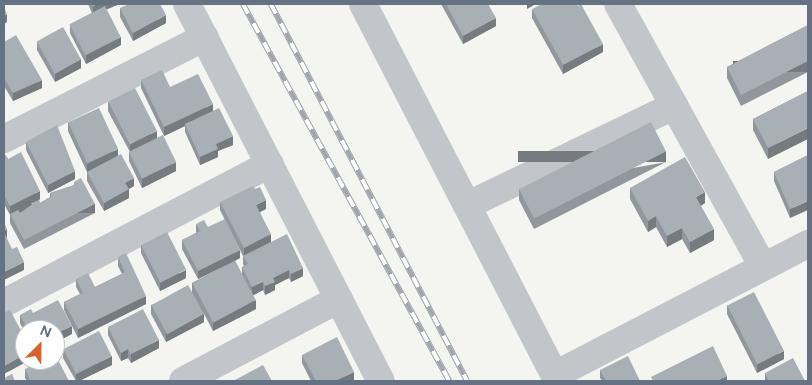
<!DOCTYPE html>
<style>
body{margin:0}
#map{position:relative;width:812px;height:385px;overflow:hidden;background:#f4f4f1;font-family:Figtree,sans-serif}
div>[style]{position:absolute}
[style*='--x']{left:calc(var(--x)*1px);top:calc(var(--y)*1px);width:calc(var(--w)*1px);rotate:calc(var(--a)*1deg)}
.minor>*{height:28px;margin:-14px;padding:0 14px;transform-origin:14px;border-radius:14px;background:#c2c5c9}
.rail>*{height:5.5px;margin-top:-2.75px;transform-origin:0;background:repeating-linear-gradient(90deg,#fff 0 11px,#a1a6ac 0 22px);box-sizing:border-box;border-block:1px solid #a1a6ac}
.wall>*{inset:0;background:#91979c}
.shaded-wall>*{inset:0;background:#767b7f;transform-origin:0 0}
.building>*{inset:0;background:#a9b0b5;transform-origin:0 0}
span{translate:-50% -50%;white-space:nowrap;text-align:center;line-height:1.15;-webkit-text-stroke:5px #fff;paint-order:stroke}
.frame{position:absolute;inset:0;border:5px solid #647281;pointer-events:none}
.north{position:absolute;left:15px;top:320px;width:50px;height:50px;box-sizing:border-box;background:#fff;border:1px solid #c1c7cd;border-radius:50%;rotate:23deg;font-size:14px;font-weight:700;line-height:20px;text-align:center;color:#647281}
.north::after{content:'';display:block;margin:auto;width:18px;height:22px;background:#dc6029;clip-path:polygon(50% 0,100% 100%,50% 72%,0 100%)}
</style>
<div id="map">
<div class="minor">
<i style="--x:187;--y:4;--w:424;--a:62.8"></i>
<i style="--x:363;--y:4;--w:424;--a:62.7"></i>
<i style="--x:618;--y:4;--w:300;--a:61.1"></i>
<i style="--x:4;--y:139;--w:225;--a:-26.9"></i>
<i style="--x:468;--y:205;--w:229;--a:-25.7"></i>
<i style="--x:4;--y:303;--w:300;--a:-27.6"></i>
<i style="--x:555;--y:375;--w:285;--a:-27.4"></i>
<i style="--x:183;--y:381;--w:176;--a:-27.7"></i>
</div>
<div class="rail">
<i style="--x:243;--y:4;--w:430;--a:61.3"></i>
<i style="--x:271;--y:4;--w:425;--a:62.5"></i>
</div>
<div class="wall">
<i style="clip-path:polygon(88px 4px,120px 4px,106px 9px,121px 45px,86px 64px,70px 33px,70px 25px,92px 13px)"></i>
<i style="clip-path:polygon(441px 4px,488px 4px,496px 26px,463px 44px)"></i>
<i style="clip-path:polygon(120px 8px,166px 23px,133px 41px,120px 17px)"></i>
<i style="clip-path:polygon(532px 9px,603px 52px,563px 74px,532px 18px)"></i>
<i style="clip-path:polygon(808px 25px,808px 72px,741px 106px,727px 78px,727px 67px)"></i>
<i style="clip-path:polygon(37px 41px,81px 68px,55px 82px,37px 50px)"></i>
<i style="clip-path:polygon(4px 42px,42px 88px,13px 101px,4px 86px)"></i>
<i style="clip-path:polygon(141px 80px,170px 87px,213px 111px,233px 145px,218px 151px,218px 157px,200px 165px,185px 132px,185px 126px,164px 136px,141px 88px)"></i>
<i style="clip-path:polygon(808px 91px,768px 159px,753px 130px,753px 119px)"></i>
<i style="clip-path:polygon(108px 102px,157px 138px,176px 171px,142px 188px,129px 161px,129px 152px,130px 152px,108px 111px)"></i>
<i style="clip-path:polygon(68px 122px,118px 155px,134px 186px,129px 189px,129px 198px,104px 211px,87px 181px,87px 172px,68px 131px)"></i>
<i style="clip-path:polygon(26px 142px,75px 179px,48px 193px,26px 150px)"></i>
<i style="clip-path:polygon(808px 155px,790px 218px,774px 181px,774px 172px)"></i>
<i style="clip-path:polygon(evenodd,4px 156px,8px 159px,40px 199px,39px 200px,40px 203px,50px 197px,50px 193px,74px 185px,74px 182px,95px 213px,24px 249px,10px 223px,10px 215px,4px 204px,4px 156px,36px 201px,20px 213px,18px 210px,36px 201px)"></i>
<i style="clip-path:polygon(666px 162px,534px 229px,519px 200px,519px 189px)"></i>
<i style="clip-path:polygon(630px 188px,705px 203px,701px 206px,714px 240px,690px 253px,682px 239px,667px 247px,656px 227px,648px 232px,630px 199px)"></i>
<i style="clip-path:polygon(220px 202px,266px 209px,260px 212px,271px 242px,303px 276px,291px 282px,289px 278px,275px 285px,275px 290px,265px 295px,263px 290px,253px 295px,256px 309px,213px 331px,204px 314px,204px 322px,166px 342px,151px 314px,151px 305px,192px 292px,192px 283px,229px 264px,198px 279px,182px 249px,182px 240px,196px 233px,196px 224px,208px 227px,240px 258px,235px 261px,242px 274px,242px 267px,244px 266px,243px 264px,243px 256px,220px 210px)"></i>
<i style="clip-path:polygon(141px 245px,186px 278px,160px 291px,141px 253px)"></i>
<i style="clip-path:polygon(118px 257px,146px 304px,78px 338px,64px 310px,64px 302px,80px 294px,76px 287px,76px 279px,95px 287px,122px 274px,118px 266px)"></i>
<i style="clip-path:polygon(727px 305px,784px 359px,757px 373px,727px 314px)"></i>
<i style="clip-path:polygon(33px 313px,72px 334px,55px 330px,25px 330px,25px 333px,20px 323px,20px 315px)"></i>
<i style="clip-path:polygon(108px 327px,159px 348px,131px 363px,128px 358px,121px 361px,108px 335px)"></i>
<i style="clip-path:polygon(63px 349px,112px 365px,79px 381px,76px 381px,63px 358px)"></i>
<i style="clip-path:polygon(302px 355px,354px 380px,352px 381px,311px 381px,302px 363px)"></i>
<i style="clip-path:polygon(25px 369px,69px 381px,27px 381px,25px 378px)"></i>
<i style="clip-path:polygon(600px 370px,640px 381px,602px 381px,600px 378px)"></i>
<i style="clip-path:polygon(765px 373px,805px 381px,765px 381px)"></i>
</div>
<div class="shaded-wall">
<i style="clip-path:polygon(99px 4px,120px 4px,93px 15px,93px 6px)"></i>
<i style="clip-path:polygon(527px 4px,536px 4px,527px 9px)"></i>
<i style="clip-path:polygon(7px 14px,7px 22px,4px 24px,4px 16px)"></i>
<i style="clip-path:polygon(166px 15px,166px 23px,133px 41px,133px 33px)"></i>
<i style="clip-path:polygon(496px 18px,496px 26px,463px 44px,463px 36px)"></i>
<i style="clip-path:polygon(121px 37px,121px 45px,86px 64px,86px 55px)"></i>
<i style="clip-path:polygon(603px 44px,603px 52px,563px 74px,563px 65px)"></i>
<i style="clip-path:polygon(81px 59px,81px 68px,55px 82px,55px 74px)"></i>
<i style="left:808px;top:61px;width:11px;height:75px;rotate:90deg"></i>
<i style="clip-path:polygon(42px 80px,42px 88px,13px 101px,13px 93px)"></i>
<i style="clip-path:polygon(213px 104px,213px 113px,185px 124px,185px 126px,164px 136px,164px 127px)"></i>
<i style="clip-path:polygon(808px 128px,808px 139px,768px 159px,768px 148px)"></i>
<i style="clip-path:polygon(157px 131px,157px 139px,130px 153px,130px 144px)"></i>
<i style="clip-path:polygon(233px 136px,233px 145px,218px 151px,218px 157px,200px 165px,200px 157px,216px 144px)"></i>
<i style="clip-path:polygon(118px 149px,118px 158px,87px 173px,87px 164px)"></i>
<i style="left:666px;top:151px;width:11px;height:148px;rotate:90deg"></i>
<i style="clip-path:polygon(176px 162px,176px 171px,142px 188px,142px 179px)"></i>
<i style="clip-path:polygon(75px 171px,75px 179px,48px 193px,48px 185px)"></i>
<i style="clip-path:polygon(134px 178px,134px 186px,125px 191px,125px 183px)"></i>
<i style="clip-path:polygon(129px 189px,129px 198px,104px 211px,104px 203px)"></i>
<i style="clip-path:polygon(40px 191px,40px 199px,10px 215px,10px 206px)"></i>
<i style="clip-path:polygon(705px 192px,705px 203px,696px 208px,696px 197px)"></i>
<i style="clip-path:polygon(266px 200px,266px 209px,256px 214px,256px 205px)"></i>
<i style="clip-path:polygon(808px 201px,808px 210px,790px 218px,790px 209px)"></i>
<i style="left:95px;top:204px;width:9px;height:80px;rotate:90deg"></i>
<i style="clip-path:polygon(656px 216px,656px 227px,648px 232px,648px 221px)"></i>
<i style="clip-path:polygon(682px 228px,682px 239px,667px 247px,667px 236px)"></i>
<i style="clip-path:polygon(7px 229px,7px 238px,4px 239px,4px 231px)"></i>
<i style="clip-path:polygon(714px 229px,714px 240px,690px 253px,690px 242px)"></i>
<i style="clip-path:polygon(271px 234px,271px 242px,244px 256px,244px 248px)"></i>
<i style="clip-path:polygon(240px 250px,240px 258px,198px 279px,198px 271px)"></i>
<i style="clip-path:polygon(24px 262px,24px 270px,4px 280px,4px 272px)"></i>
<i style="clip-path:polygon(303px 268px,303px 276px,291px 282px,291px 274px)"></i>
<i style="clip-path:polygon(186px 270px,186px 278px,160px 291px,160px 283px)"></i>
<i style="clip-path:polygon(289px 270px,289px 278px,275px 285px,275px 290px,265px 295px,265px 286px,273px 278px)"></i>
<i style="clip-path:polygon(263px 282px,263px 290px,252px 296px,252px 287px)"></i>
<i style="clip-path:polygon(146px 296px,146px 304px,78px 338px,78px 329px)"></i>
<i style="clip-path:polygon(256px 300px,256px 309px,213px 331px,213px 323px)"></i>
<i style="clip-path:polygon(204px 314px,204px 322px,166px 342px,166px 334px)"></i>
<i style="clip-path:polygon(72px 326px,72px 334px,55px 343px,55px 334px)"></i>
<i style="clip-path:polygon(159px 340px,159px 348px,131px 363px,131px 354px)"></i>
<i style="clip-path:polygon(128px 349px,128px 358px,121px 361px,121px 353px)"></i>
<i style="clip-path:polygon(784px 351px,784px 359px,757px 373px,757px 364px)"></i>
<i style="clip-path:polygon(25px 354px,25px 360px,30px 360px,4px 374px,4px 366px)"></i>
<i style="clip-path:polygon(112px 356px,112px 365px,79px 381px,76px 381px,76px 374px)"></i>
<i style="clip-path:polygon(354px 372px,354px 380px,352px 381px,335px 381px)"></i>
<i style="clip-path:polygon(727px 376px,727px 381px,716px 381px)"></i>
</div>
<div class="building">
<i style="clip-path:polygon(92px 4px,99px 4px,93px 6px)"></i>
<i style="clip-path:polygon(129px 4px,160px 4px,166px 15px,133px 33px,120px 8px)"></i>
<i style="clip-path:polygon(446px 4px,488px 4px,496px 18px,463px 36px)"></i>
<i style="clip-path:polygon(542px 4px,577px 4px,578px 6px,581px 4px,603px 44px,563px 65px,532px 9px)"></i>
<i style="left:105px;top:6px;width:35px;height:40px;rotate:63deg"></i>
<i style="clip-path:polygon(4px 7px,7px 14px,4px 16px)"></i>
<i style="clip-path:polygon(808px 25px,808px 61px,741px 95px,727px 67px)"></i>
<i style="left:63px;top:27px;width:37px;height:30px;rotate:61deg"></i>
<i style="clip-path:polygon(16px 35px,42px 80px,13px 93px,4px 78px,4px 42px)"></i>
<i style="clip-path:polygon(162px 70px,170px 87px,198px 74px,213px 104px,164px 127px,141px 80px)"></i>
<i style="left:135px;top:88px;width:48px;height:30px;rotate:63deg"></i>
<i style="clip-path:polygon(808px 91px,808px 128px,768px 148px,753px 119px)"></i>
<i style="left:99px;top:108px;width:45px;height:34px;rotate:65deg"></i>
<i style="clip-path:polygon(219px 108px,233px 136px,216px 144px,218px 149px,200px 157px,185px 124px)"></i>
<i style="left:651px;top:122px;width:33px;height:148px;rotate:63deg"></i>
<i style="clip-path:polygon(57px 125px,75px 171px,48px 185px,26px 142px)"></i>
<i style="left:163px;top:135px;width:30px;height:38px;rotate:64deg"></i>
<i style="clip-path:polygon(21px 152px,40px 191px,10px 206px,4px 195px,4px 156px,6px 155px,8px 159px)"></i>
<i style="clip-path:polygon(121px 154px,134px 178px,125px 183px,129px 189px,104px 203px,87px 172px)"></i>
<i style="clip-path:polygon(808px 155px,808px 201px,790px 209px,774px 172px)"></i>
<i style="clip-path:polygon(685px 157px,705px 192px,696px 197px,714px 229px,690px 242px,682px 228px,667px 236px,656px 216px,648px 221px,630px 188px)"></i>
<i style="clip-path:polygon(81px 178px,95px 204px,24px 240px,10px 214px,18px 210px,20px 213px,38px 200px,40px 203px,52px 196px,50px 193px,75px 185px,74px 182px)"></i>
<i style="clip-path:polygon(253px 186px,255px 189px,260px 187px,266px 200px,256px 205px,271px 234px,244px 248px,220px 202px)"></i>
<i style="clip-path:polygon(225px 219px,240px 250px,198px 271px,182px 240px,200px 231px,196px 224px,204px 220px,208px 227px)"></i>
<i style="clip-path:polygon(4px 222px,7px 229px,4px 231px)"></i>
<i style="clip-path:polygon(4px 232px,12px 249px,17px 247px,24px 262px,4px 272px)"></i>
<i style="left:167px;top:232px;width:42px;height:29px;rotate:63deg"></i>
<i style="clip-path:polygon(287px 234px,303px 268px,291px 274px,289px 270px,273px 278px,275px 282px,265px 286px,263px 282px,252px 287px,242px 267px,248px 264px,243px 256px)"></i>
<i style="clip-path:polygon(126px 253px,146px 296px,78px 329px,64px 302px,83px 293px,76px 279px,88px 273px,95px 287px,125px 272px,118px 257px)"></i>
<i style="left:235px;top:261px;width:44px;height:48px;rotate:62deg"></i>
<i style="left:188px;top:285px;width:33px;height:42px;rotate:61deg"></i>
<i style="left:754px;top:292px;width:66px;height:30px;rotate:63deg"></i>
<i style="clip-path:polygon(58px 300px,72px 326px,55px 334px,55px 330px,28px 330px,20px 315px,31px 309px,33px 313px)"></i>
<i style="clip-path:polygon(143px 309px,159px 340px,131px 354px,128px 349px,121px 353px,108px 327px)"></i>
<i style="clip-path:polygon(10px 310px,25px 338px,25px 354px,4px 366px,4px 313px)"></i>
<i style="left:99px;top:331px;width:28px;height:40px;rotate:63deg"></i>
<i style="clip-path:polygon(337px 337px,354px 372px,335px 381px,316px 381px,302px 355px)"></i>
<i style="clip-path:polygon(713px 346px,727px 376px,716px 381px,653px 381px,651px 377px)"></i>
<i style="clip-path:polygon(55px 354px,69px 381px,26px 381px,30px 379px,25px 369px,43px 360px,55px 360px)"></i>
<i style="clip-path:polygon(628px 356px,640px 381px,606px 381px,600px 370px)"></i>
<i style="clip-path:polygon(793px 358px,805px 381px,769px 381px,765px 373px)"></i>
<i style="clip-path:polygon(263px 365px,272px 381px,233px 381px)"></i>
<i style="clip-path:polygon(12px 374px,15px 381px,4px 381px,4px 378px)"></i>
</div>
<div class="frame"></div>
<div class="north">N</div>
</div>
